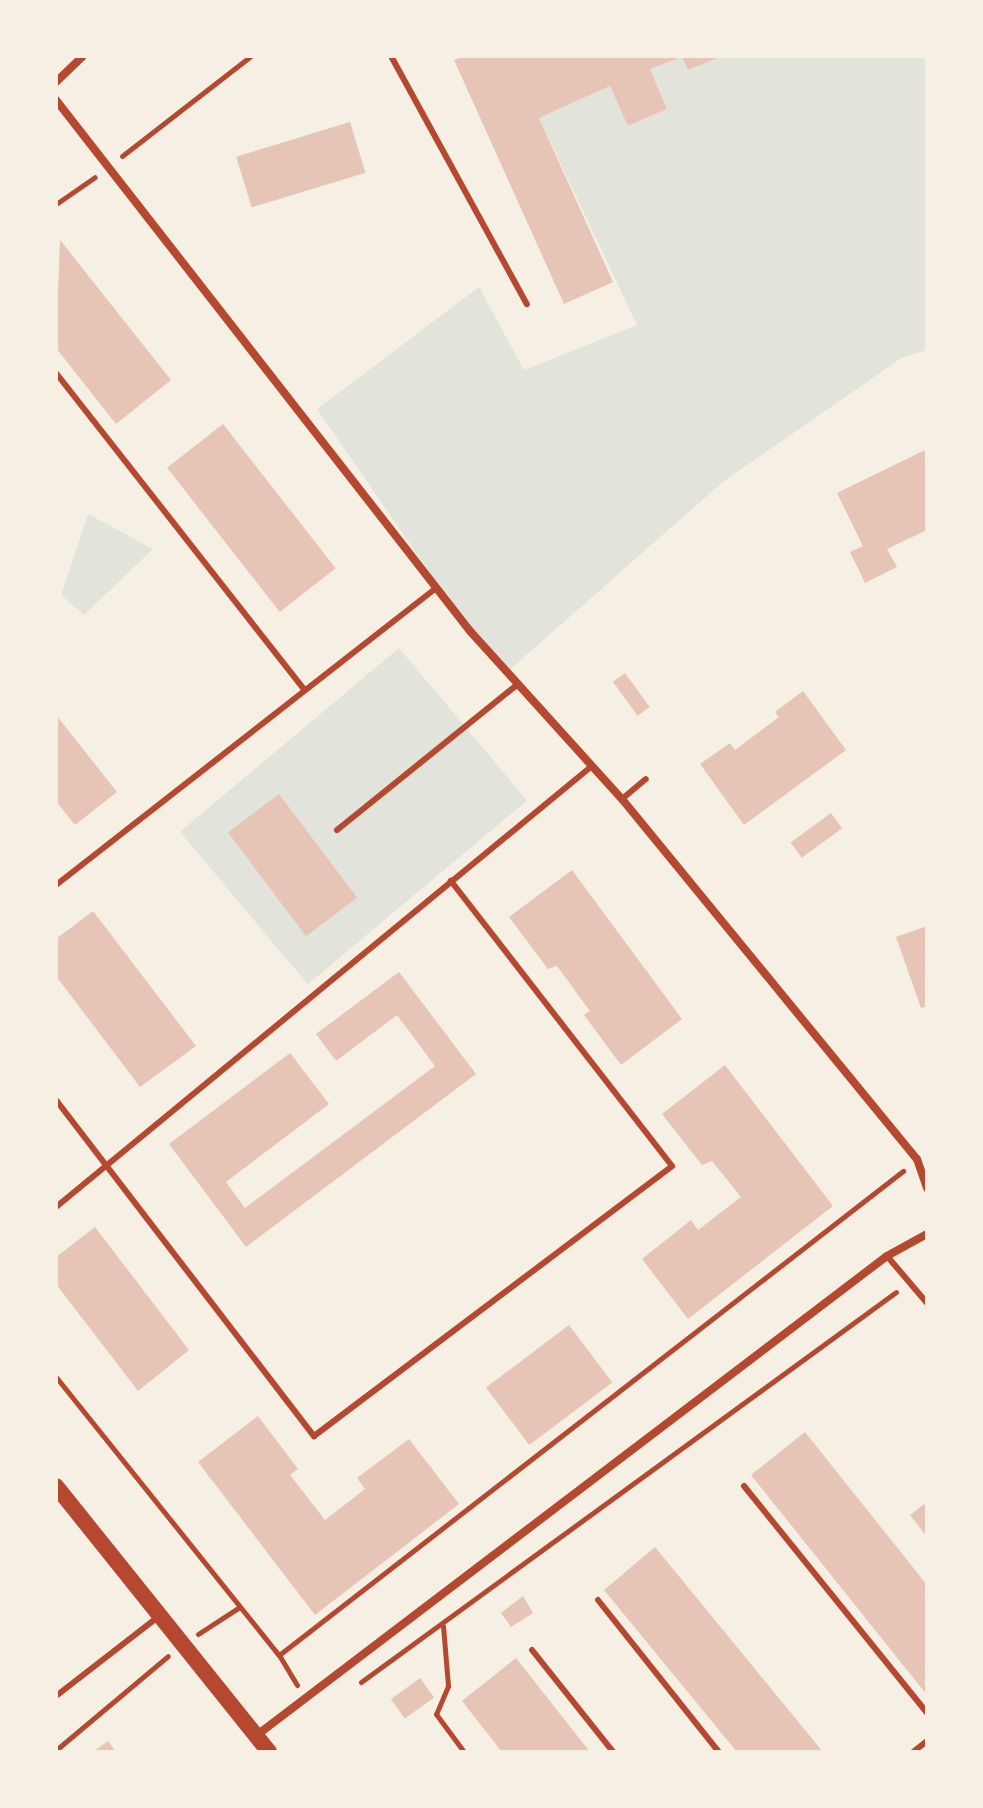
<!DOCTYPE html>
<style>
body{margin:0}
#map{position:relative;width:983px;height:1808px;overflow:hidden;background:#f6efe4;font-family:"Open Sans",sans-serif}
div>[style]{position:absolute}
[style*='--x']{left:calc(var(--x)*1px);top:calc(var(--y)*1px);width:calc(var(--w)*1px);rotate:calc(var(--a)*1deg)}
.green>*{inset:0;background:#e2e4dc;transform-origin:0 0}
.building>*{inset:0;background:#e6c5b7;transform-origin:0 0}
.path>*{height:5px;margin:-2.5px;padding:0 2.5px;transform-origin:2.5px;border-radius:2.5px;background:#b5482f}
.service>*{height:6px;margin:-3px;padding:0 3px;transform-origin:3px;border-radius:3px;background:#b5482f}
.minor>*{height:8px;margin:-4px;padding:0 4px;transform-origin:4px;border-radius:4px;background:#b5482f}
.secondary>*{height:16px;margin:-8px;padding:0 8px;transform-origin:8px;border-radius:8px;background:#b5482f}
span{translate:-50% -50%;white-space:nowrap;text-align:center;line-height:1.15;-webkit-text-stroke:8px #f6efe4;paint-order:stroke}
.frame{position:absolute;inset:0;border:58px solid #f6efe4;pointer-events:none}
</style>
<div id="map">
<div class="green">
<i style="clip-path:polygon(723px 56px,927px 56px,927px 350px,903px 357px,724px 481px,507px 672px,470px 631px,317px 409px,479px 287px,524px 370px,637px 325px,539px 118px,610px 86px,629px 126px,667px 109px,650px 69px,682px 57px,688px 70px)"></i>
<i style="clip-path:polygon(88px 514px,153px 549px,84px 615px,61px 595px)"></i>
<i style="left:399px;top:648px;width:199px;height:286px;rotate:50deg"></i>
</div>
<div class="building">
<i style="clip-path:polygon(464px 56px,723px 56px,688px 70px,682px 57px,650px 69px,667px 109px,628px 126px,610px 86px,539px 118px,613px 282px,564px 304px,454px 60px)"></i>
<i style="left:350px;top:122px;width:53px;height:119px;rotate:73deg"></i>
<i style="clip-path:polygon(60px 240px,171px 380px,116px 424px,56px 348px)"></i>
<i style="left:223px;top:424px;width:183px;height:71px;rotate:52deg"></i>
<i style="clip-path:polygon(927px 449px,927px 530px,887px 549px,897px 567px,865px 583px,850px 552px,863px 546px,837px 493px)"></i>
<i style="left:625px;top:673px;width:42px;height:15px;rotate:54deg"></i>
<i style="clip-path:polygon(803px 691px,846px 750px,744px 825px,700px 764px,730px 743px,735px 750px,779px 717px,775px 712px)"></i>
<i style="clip-path:polygon(56px 715px,117px 792px,75px 825px,56px 801px)"></i>
<i style="left:279px;top:794px;width:130px;height:64px;rotate:53deg"></i>
<i style="left:831px;top:813px;width:19px;height:50px;rotate:54deg"></i>
<i style="clip-path:polygon(572px 870px,682px 1019px,621px 1065px,584px 1015px,590px 1011px,557px 966px,548px 969px,509px 917px)"></i>
<i style="clip-path:polygon(93px 911px,196px 1046px,140px 1087px,56px 976px,56px 939px)"></i>
<i style="clip-path:polygon(927px 926px,927px 1006px,921px 1008px,896px 937px)"></i>
<i style="clip-path:polygon(399px 972px,476px 1074px,246px 1247px,169px 1144px,290px 1053px,329px 1104px,226px 1182px,245px 1208px,435px 1066px,397px 1015px,336px 1061px,316px 1034px)"></i>
<i style="clip-path:polygon(725px 1065px,833px 1206px,688px 1319px,642px 1259px,691px 1220px,698px 1230px,741px 1197px,712px 1161px,702px 1165px,662px 1114px)"></i>
<i style="clip-path:polygon(95px 1227px,189px 1350px,138px 1391px,56px 1284px,56px 1257px)"></i>
<i style="left:569px;top:1325px;width:72px;height:104px;rotate:53deg"></i>
<i style="clip-path:polygon(258px 1416px,298px 1469px,290px 1475px,325px 1520px,365px 1489px,357px 1478px,409px 1439px,459px 1504px,315px 1615px,198px 1462px)"></i>
<i style="clip-path:polygon(805px 1432px,927px 1585px,927px 1695px,751px 1475px)"></i>
<i style="clip-path:polygon(927px 1502px,927px 1537px,910px 1515px)"></i>
<i style="clip-path:polygon(655px 1547px,823px 1752px,737px 1752px,604px 1590px)"></i>
<i style="clip-path:polygon(523px 1596px,533px 1613px,511px 1627px,501px 1613px)"></i>
<i style="clip-path:polygon(516px 1658px,590px 1752px,502px 1752px,462px 1701px)"></i>
<i style="left:420px;top:1678px;width:24px;height:36px;rotate:54deg"></i>
<i style="clip-path:polygon(108px 1741px,116px 1752px,93px 1752px)"></i>
</div>
<div class="path">
<i style="--x:122;--y:156;--w:163;--a:-37.8"></i>
<i style="--x:56;--y:204;--w:47;--a:-34.7"></i>
<i style="--x:56;--y:1377;--w:356;--a:51.3"></i>
<i style="--x:279;--y:1655;--w:35;--a:59"></i>
<i style="--x:443;--y:1626;--w:60;--a:85.2"></i>
<i style="--x:448;--y:1686;--w:30;--a:113"></i>
<i style="--x:436;--y:1714;--w:47;--a:53.6"></i>
<i style="--x:198;--y:1634;--w:48;--a:-33"></i>
<i style="--x:279;--y:1655;--w:790;--a:-37.8"></i>
<i style="--x:361;--y:1682;--w:662;--a:-36.09"></i>
<i style="--x:56;--y:1750;--w:146;--a:-40"></i>
</div>
<div class="service">
<i style="--x:391;--y:56;--w:283;--a:61.3"></i>
<i style="--x:56;--y:373;--w:403;--a:51.9"></i>
<i style="--x:622;--y:799;--w:31;--a:-40"></i>
<i style="--x:337;--y:830;--w:233;--a:-38.9"></i>
<i style="--x:56;--y:885;--w:482;--a:-38"></i>
<i style="--x:56;--y:1100;--w:424;--a:52.5"></i>
<i style="--x:314;--y:1436;--w:448;--a:-37"></i>
<i style="--x:672;--y:1166;--w:361;--a:-127.8"></i>
<i style="--x:56;--y:1207;--w:694;--a:-39.45"></i>
<i style="--x:887;--y:1256;--w:62;--a:49.6"></i>
<i style="--x:744;--y:1486;--w:292;--a:51.1"></i>
<i style="--x:598;--y:1600;--w:194;--a:51.5"></i>
<i style="--x:532;--y:1650;--w:130;--a:51.5"></i>
<i style="--x:56;--y:1696;--w:130;--a:-37.8"></i>
<i style="--x:913;--y:1752;--w:18;--a:-38"></i>
</div>
<div class="minor">
<i style="--x:56;--y:82;--w:37;--a:-44"></i>
<i style="--x:56;--y:100;--w:673;--a:52.06"></i>
<i style="--x:470;--y:631;--w:227;--a:47.9"></i>
<i style="--x:622;--y:799;--w:465;--a:50.7"></i>
<i style="--x:917;--y:1159;--w:31;--a:71"></i>
<i style="--x:257;--y:1735;--w:791;--a:-37.25"></i>
<i style="--x:887;--y:1256;--w:46;--a:-28.8"></i>
</div>
<div class="secondary">
<i style="--x:56;--y:1486;--w:341;--a:51.3"></i>
</div>
<div class="frame"></div>
</div>
